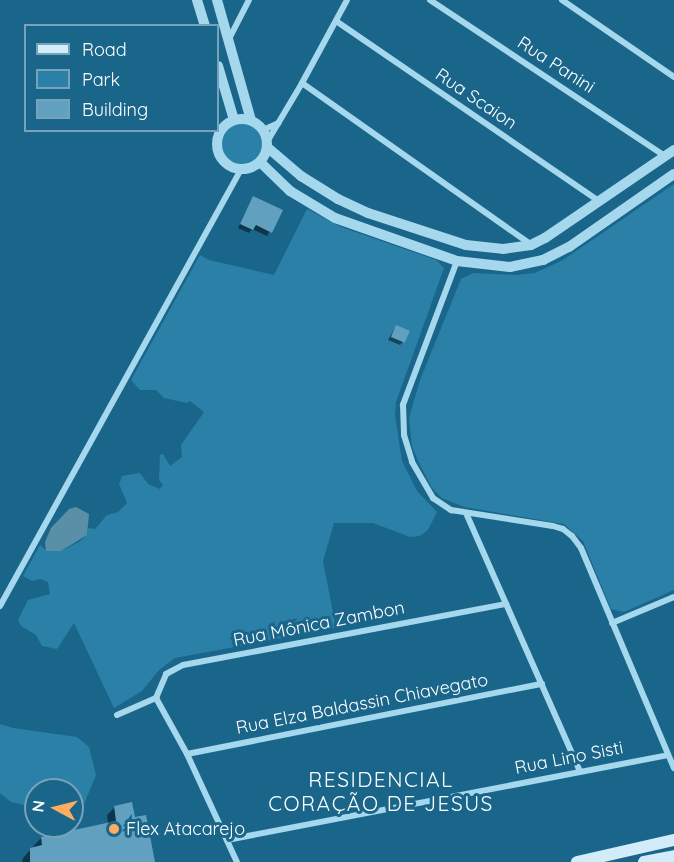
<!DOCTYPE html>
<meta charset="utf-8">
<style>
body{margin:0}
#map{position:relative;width:674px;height:862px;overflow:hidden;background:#1a668b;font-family:Quicksand,sans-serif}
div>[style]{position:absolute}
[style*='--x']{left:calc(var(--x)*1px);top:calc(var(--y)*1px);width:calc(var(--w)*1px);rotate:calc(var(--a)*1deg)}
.green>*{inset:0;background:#2a80a7}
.round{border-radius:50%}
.water>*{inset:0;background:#5a8fa8}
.shadow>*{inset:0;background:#0007}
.building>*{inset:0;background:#61a1bf;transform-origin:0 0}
.minor>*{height:6px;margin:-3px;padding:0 3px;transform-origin:3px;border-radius:3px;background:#a5d7ed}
.tertiary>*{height:10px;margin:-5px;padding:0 5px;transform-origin:5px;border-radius:5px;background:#a5d7ed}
.tertiary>.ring{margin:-5px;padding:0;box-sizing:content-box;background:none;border:10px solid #a5d7ed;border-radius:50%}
.secondary>*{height:12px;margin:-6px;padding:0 6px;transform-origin:6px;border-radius:6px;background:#d2ecf9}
.dots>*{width:16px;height:16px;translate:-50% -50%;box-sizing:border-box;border:3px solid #1a668b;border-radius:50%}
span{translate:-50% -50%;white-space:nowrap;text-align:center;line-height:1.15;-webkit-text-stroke:6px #1a668b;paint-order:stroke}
.street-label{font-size:18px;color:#fff}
.poi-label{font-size:18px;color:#fff}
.left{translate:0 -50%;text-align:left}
.quarter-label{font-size:21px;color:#fff;letter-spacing:1.5px}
.legend{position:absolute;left:24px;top:24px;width:195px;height:108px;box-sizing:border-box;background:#1a668b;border:2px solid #76a3b9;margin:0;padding:8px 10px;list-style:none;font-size:18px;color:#fff}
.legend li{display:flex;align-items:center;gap:12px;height:30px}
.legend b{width:30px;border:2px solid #76a3b9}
.north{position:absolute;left:24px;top:778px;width:60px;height:60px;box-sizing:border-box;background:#1a668b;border:2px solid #76a3b9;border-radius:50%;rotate:277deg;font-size:16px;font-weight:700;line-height:24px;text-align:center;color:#fff}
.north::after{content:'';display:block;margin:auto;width:21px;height:27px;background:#ffac61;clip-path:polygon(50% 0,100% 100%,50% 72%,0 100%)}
</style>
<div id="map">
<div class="green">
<i class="round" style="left:221px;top:123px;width:42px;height:42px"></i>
<i style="clip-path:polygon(674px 184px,674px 590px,624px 612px,611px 609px,583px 541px,564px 524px,464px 507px,442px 498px,432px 488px,419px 463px,412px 446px,409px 418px,420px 380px,461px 279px,473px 273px,515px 275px,535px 273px,563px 260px)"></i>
<i style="clip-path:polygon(307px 209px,341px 227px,436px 260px,444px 268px,396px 402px,395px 415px,402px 461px,417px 491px,437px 512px,428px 530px,420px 536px,410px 537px,373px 523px,334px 523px,323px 561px,336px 628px,175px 658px,159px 670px,142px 691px,114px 708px,74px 623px,57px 649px,42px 646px,36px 635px,21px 626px,18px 620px,28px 600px,50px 594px,48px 582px,41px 579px,32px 581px,23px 576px,40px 545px,47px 551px,61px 551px,79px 542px,87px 535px,88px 528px,95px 529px,107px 515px,118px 512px,127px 503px,119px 484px,122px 476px,140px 473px,148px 484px,160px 489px,163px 485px,159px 480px,160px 455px,163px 454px,170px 466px,182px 457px,181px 445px,204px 412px,190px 401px,187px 403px,164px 398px,156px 390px,140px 390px,131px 380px,200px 255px,209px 260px,274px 275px)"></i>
<i style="clip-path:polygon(0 724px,13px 728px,77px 737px,89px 747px,96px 775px,84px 804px,72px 809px,72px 790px,36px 790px,36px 808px,11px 802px,0 793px)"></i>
</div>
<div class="water">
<i style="clip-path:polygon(76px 507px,89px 514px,87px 535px,61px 551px,46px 551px,45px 542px,51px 528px,69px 509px)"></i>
</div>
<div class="shadow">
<i style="clip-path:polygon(253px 198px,281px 211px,267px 236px,252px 229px,249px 233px,238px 228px)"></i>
<i style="clip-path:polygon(396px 326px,403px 342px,400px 345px,388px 340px)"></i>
<i style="clip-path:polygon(115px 807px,134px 819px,154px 862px,22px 862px,23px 858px,41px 838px,108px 824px,107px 815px)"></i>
</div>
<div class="building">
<i style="clip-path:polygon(253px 196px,283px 210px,272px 233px,256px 225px,253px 230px,240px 224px)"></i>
<i style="left:396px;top:325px;width:15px;height:13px;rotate:23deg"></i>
<i style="clip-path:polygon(132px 802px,135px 817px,146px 815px,155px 862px,30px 862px,30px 848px,42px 845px,41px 837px,116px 821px,114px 806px)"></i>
</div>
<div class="minor">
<i style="--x:430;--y:0;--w:282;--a:33.6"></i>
<i style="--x:562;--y:0;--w:136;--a:34.5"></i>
<i style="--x:336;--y:21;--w:319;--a:34.4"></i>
<i style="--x:229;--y:39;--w:44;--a:-62.9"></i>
<i style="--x:302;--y:83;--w:279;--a:35.2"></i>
<i style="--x:263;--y:130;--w:17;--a:-24"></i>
<i style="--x:267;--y:142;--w:69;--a:-59.3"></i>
<i style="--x:302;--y:83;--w:94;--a:-61.5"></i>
<i style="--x:457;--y:261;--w:154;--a:110.6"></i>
<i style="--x:403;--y:405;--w:30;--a:88"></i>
<i style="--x:404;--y:435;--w:28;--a:73"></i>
<i style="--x:412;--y:462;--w:42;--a:59.7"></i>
<i style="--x:433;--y:498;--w:22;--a:34"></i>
<i style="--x:451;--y:510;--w:103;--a:8.9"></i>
<i style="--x:553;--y:526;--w:10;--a:17"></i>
<i style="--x:563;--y:529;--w:11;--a:38"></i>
<i style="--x:572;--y:536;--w:15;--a:53"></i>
<i style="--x:581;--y:548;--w:239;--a:67.1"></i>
<i style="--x:466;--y:513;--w:282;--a:66.2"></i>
<i style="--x:0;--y:606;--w:499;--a:-61.1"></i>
<i style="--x:612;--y:623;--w:67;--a:-22.8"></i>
<i style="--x:156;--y:698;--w:26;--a:-67"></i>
<i style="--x:166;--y:674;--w:19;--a:-28"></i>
<i style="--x:183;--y:665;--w:329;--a:-10.7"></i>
<i style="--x:156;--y:698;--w:64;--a:61"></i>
<i style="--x:187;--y:754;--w:119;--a:65.2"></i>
<i style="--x:117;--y:715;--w:43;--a:-23.6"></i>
<i style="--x:187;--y:754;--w:362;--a:-11.2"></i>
<i style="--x:227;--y:840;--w:449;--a:-10.9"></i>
</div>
<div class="tertiary">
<i style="--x:197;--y:0;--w:27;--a:73"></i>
<i style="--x:217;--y:0;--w:125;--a:74.2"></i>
<i style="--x:218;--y:66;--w:56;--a:73.5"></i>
<i class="ring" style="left:217px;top:119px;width:40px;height:40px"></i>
<i style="--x:267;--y:147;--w:45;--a:40.5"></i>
<i style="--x:301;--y:176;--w:44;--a:31.9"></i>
<i style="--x:338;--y:199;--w:33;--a:25"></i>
<i style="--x:368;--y:213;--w:103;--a:18.1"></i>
<i style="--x:466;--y:245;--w:37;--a:6"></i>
<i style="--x:503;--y:249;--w:28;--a:-8"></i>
<i style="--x:531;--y:245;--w:16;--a:-27"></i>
<i style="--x:545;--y:238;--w:156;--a:-34.3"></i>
<i style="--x:260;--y:162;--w:42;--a:44"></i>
<i style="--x:290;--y:191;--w:52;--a:31"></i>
<i style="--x:335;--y:218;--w:129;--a:19.4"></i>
<i style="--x:457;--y:261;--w:53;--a:6.5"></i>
<i style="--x:510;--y:267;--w:34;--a:-12"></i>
<i style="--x:543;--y:260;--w:29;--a:-27"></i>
<i style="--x:569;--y:247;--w:128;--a:-34.8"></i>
</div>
<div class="secondary">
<i style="--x:577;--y:862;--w:99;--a:-12.8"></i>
<i style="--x:644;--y:862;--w:31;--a:-11"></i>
</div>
<div class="dots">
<i style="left:114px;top:829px;background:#ffac61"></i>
</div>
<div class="street-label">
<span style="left:556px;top:65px;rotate:33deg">Rua Panini</span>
<span style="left:476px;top:99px;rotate:34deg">Rua Scaion</span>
<span style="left:319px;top:624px;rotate:-11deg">Rua Mônica Zambon</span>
<span style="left:362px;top:704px;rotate:-11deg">Rua Elza Baldassin Chiavegato</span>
<span style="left:569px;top:758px;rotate:-11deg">Rua Lino Sisti</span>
</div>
<div class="poi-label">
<span class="left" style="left:126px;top:829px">Flex Atacarejo</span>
</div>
<div class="quarter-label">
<span style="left:381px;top:791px">RESIDENCIAL<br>CORAÇÃO DE JESUS</span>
</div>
<ul class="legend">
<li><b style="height:8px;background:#d2ecf9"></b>Road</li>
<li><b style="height:16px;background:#2a80a7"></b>Park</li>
<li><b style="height:16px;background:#61a1bf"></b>Building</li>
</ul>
<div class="north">N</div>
</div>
